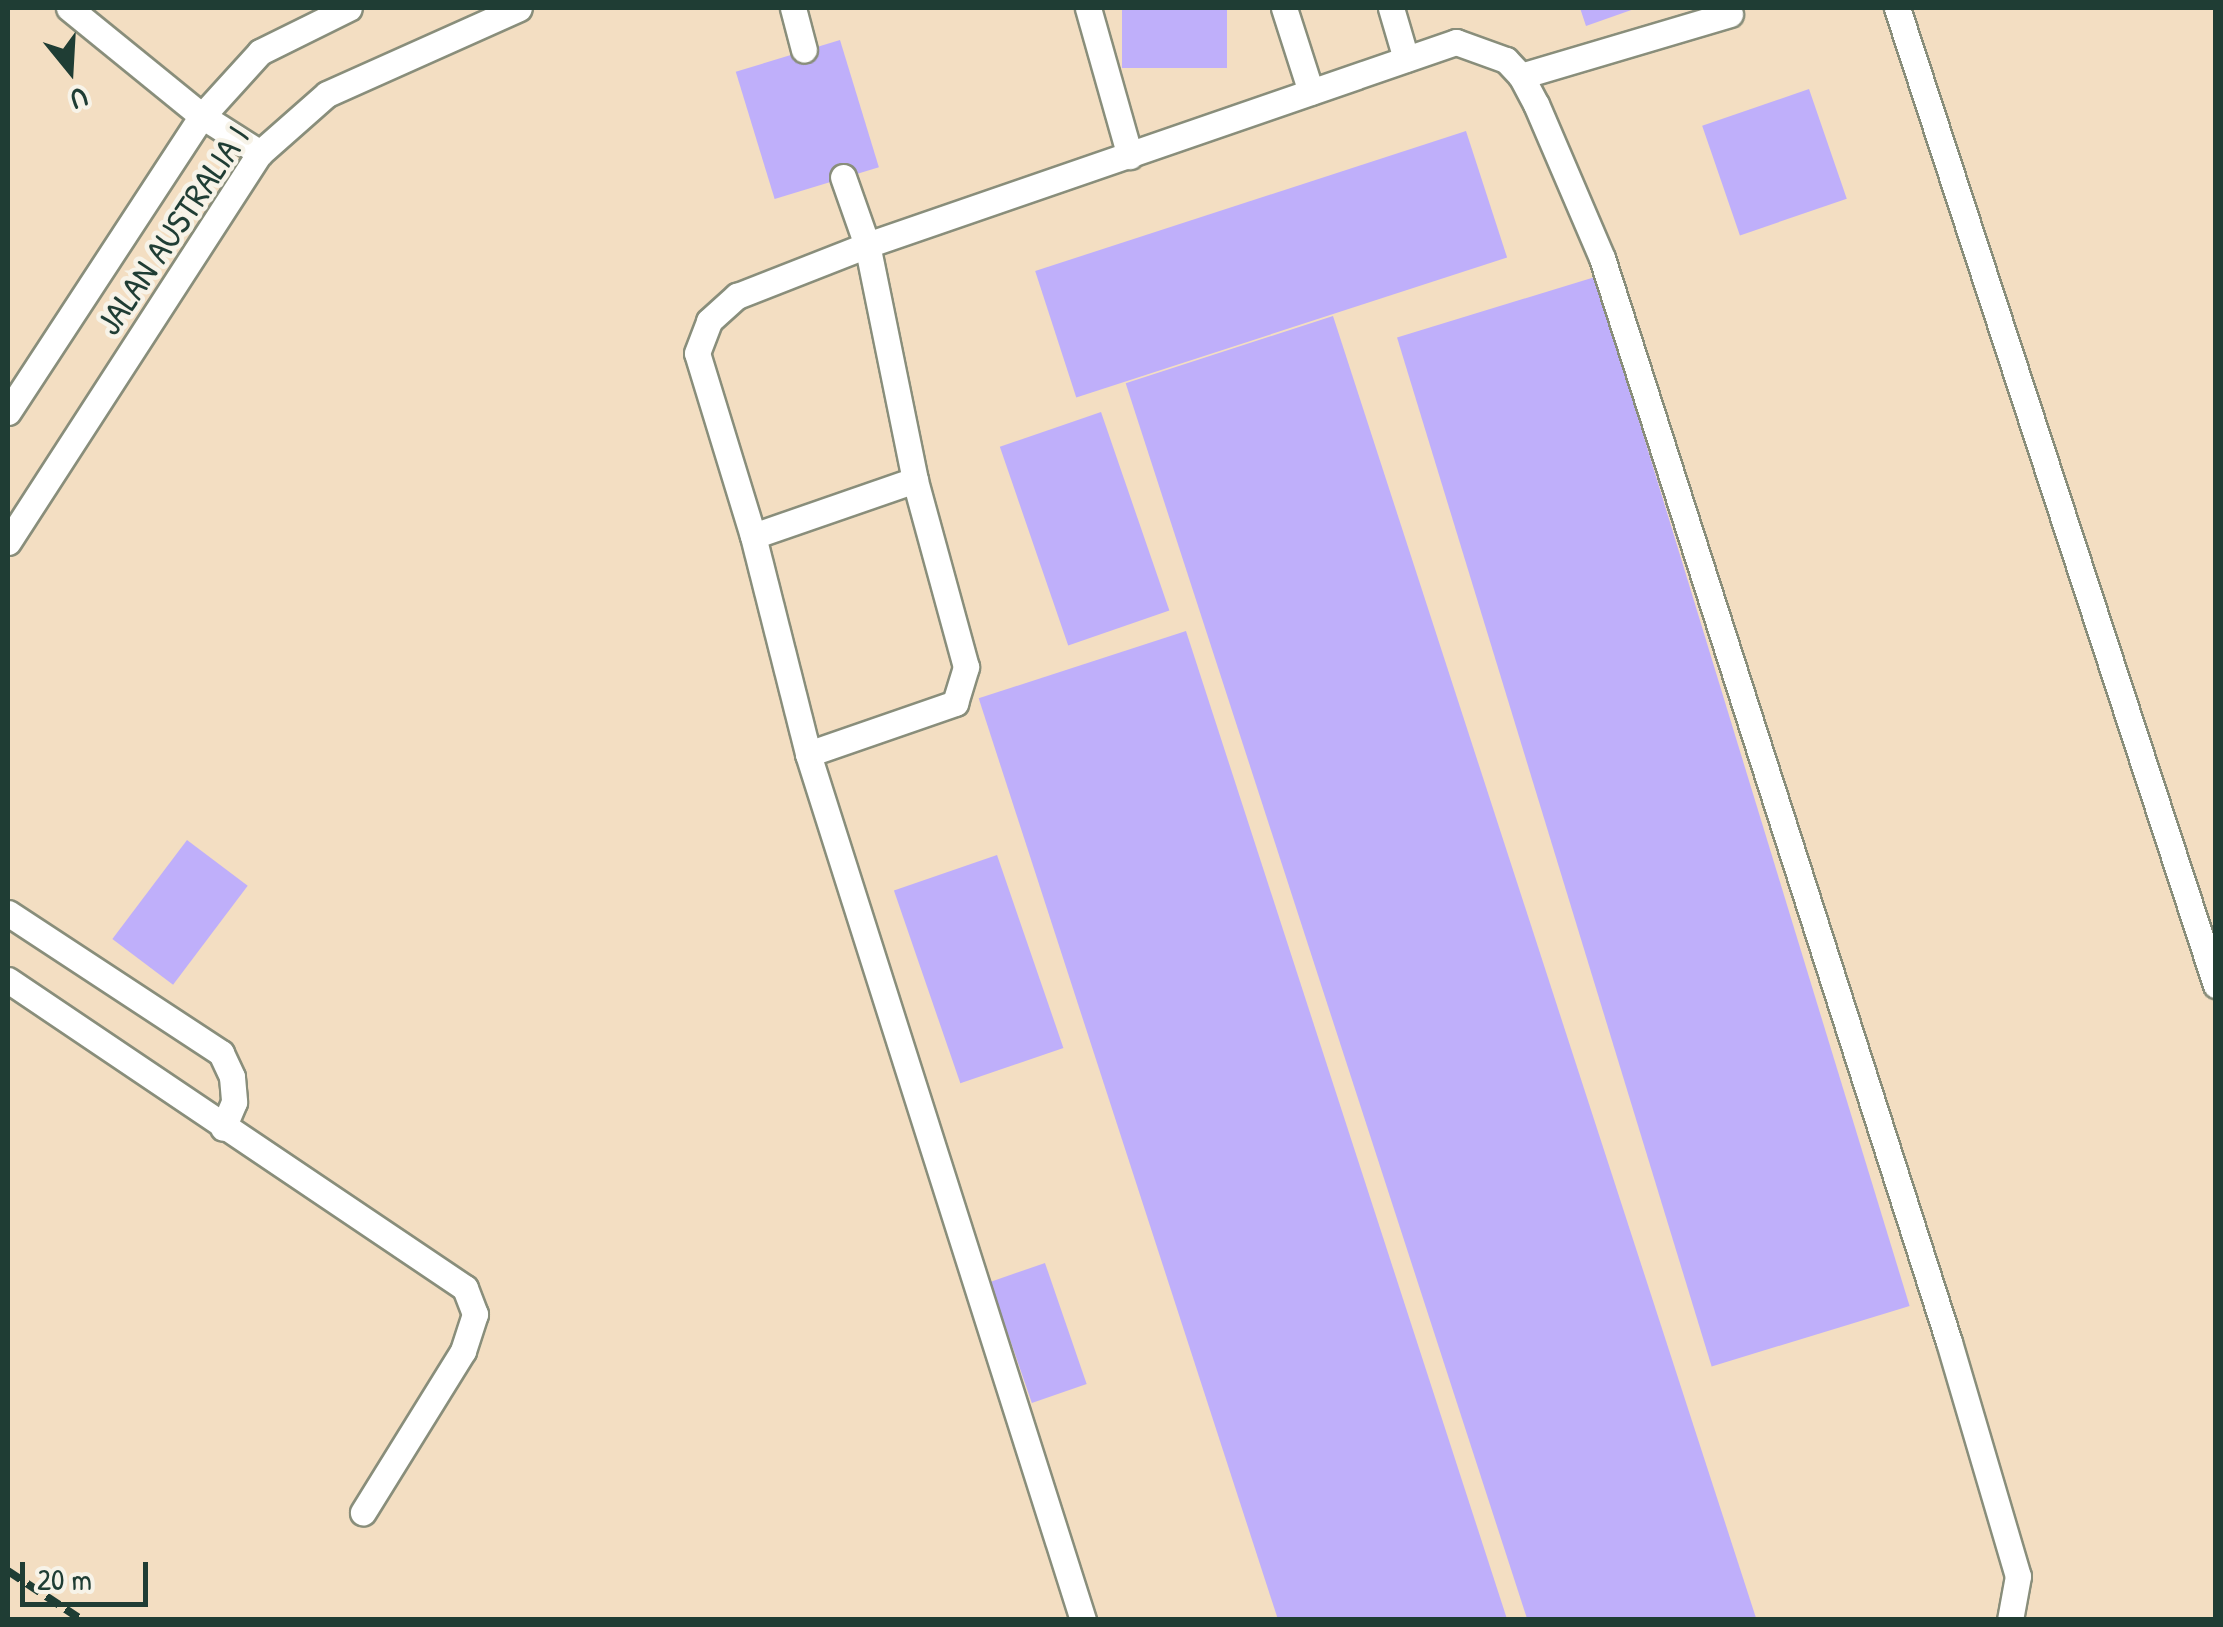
<!DOCTYPE html>
<style>
body{margin:0}
#map{position:relative;width:2223px;height:1627px;overflow:hidden;background:#f3dec2;font-family:"Patrick Hand",sans-serif}
div>[style]{position:absolute}
[style*='--x']{left:calc(var(--x)*1px);top:calc(var(--y)*1px);width:calc(var(--w)*1px);rotate:calc(var(--a)*1deg)}
.building>*{inset:0;background:#bfaffa;transform-origin:0 0}
.roads{filter:drop-shadow(2px 0 #898e7b) drop-shadow(-2px 0 #898e7b) drop-shadow(0 2px #898e7b) drop-shadow(0 -2px #898e7b)}
.lane>*{height:25px;margin:-12.5px;padding:0 12.5px;transform-origin:12.5px;border-radius:12.5px;background:#fff}
.rail>*{height:8px;margin-top:-4px;transform-origin:0;background:repeating-linear-gradient(90deg,#1f3d34 0 15px,transparent 0 23px)}
span{translate:-50% -50%;white-space:nowrap;text-align:center;line-height:1.15;-webkit-text-stroke:9px #f7f3e8;paint-order:stroke}
.street-label{font-size:35px;color:#1f3d34}
.frame{position:absolute;inset:0;border:10px solid #1f3d34;pointer-events:none}
.north{position:absolute;left:20px;top:20px;width:100px;height:100px;-webkit-text-stroke:8px #f7f3e8;paint-order:stroke;rotate:162deg;font-size:28px;font-weight:700;line-height:40px;text-align:center;color:#1f3d34}
.north::after{content:'';display:block;margin:auto;width:35px;height:45px;background:#1f3d34;clip-path:polygon(50% 0,100% 100%,50% 72%,0 100%)}
.scale{position:absolute;left:20px;top:1562px;width:128px;height:45px;box-sizing:border-box;border:5px solid #1f3d34;border-top:0;padding-left:12px;font-size:30px;line-height:35px;white-space:nowrap;color:#1f3d34;-webkit-text-stroke:8px #f7f3e8;paint-order:stroke}
</style>
<div id="map">
<div class="building">
<i style="left:1122px;top:8px;width:105px;height:60px"></i>
<i style="clip-path:polygon(1580px 8px,1637px 8px,1586px 26px)"></i>
<i style="left:840px;top:40px;width:133px;height:109px;rotate:73deg"></i>
<i style="left:1809px;top:89px;width:116px;height:113px;rotate:71deg"></i>
<i style="left:1466px;top:131px;width:133px;height:453px;rotate:72deg"></i>
<i style="left:1595px;top:277px;width:1076px;height:207px;rotate:73deg"></i>
<i style="left:1333px;top:316px;width:1371px;height:218px;rotate:72deg"></i>
<i style="left:1101px;top:412px;width:210px;height:107px;rotate:71deg"></i>
<i style="left:1186px;top:631px;width:1039px;height:218px;rotate:72deg"></i>
<i style="left:187px;top:840px;width:76px;height:124px;rotate:37deg"></i>
<i style="left:997px;top:855px;width:204px;height:109px;rotate:71deg"></i>
<i style="left:1045px;top:1263px;width:128px;height:58px;rotate:71deg"></i>
</div>
<div class="roads">
<div class="lane">
<i style="--x:69;--y:8;--w:171;--a:39.1"></i>
<i style="--x:202;--y:116;--w:69;--a:32.5"></i>
<i style="--x:793;--y:8;--w:43;--a:75.3"></i>
<i style="--x:1088;--y:8;--w:154;--a:74.2"></i>
<i style="--x:1284;--y:8;--w:88;--a:72.2"></i>
<i style="--x:1391;--y:8;--w:53;--a:73.6"></i>
<i style="--x:1897;--y:8;--w:1028;--a:71.92"></i>
<i style="--x:1521;--y:76;--w:218;--a:-16.5"></i>
<i style="--x:8;--y:412;--w:354;--a:-56.8"></i>
<i style="--x:202;--y:116;--w:86;--a:-47.8"></i>
<i style="--x:260;--y:52;--w:99;--a:-26.3"></i>
<i style="--x:915;--y:480;--w:171;--a:160.9"></i>
<i style="--x:753;--y:536;--w:225;--a:75.8"></i>
<i style="--x:808;--y:754;--w:909;--a:72.38"></i>
<i style="--x:753;--y:536;--w:191;--a:-107"></i>
<i style="--x:697;--y:353;--w:34;--a:-69"></i>
<i style="--x:709;--y:321;--w:38;--a:-42"></i>
<i style="--x:737;--y:296;--w:140;--a:-21.4"></i>
<i style="--x:867;--y:245;--w:623;--a:-19.02"></i>
<i style="--x:1456;--y:42;--w:53;--a:19.8"></i>
<i style="--x:1506;--y:60;--w:22;--a:47"></i>
<i style="--x:1521;--y:76;--w:32;--a:62"></i>
<i style="--x:1536;--y:104;--w:168;--a:66.8"></i>
<i style="--x:1602;--y:258;--w:1138;--a:72.25"></i>
<i style="--x:1949;--y:1342;--w:244;--a:73.6"></i>
<i style="--x:2018;--y:1576;--w:45;--a:100.3"></i>
<i style="--x:8;--y:542;--w:463;--a:-57.1"></i>
<i style="--x:260;--y:153;--w:89;--a:-41.4"></i>
<i style="--x:327;--y:94;--w:210;--a:-24.1"></i>
<i style="--x:808;--y:754;--w:156;--a:-19.1"></i>
<i style="--x:955;--y:703;--w:38;--a:-73"></i>
<i style="--x:966;--y:667;--w:194;--a:-105.3"></i>
<i style="--x:915;--y:480;--w:240;--a:-101.5"></i>
<i style="--x:867;--y:245;--w:72;--a:-109.4"></i>
<i style="--x:8;--y:913;--w:255;--a:33.3"></i>
<i style="--x:221;--y:1053;--w:26;--a:65"></i>
<i style="--x:232;--y:1077;--w:25;--a:85"></i>
<i style="--x:234;--y:1102;--w:28;--a:113"></i>
<i style="--x:8;--y:980;--w:551;--a:33.98"></i>
<i style="--x:465;--y:1288;--w:28;--a:69"></i>
<i style="--x:475;--y:1314;--w:39;--a:108"></i>
<i style="--x:463;--y:1351;--w:190;--a:121.8"></i>
</div>
</div>
<div class="rail">
<i style="--x:8;--y:1571;--w:89;--a:33.5"></i>
</div>
<div class="street-label">
<span style="left:173px;top:230px;rotate:-56deg">JALAN AUSTRALIA I</span>
</div>
<div class="frame"></div>
<div class="north">U</div>
<div class="scale">20 m</div>
</div>
